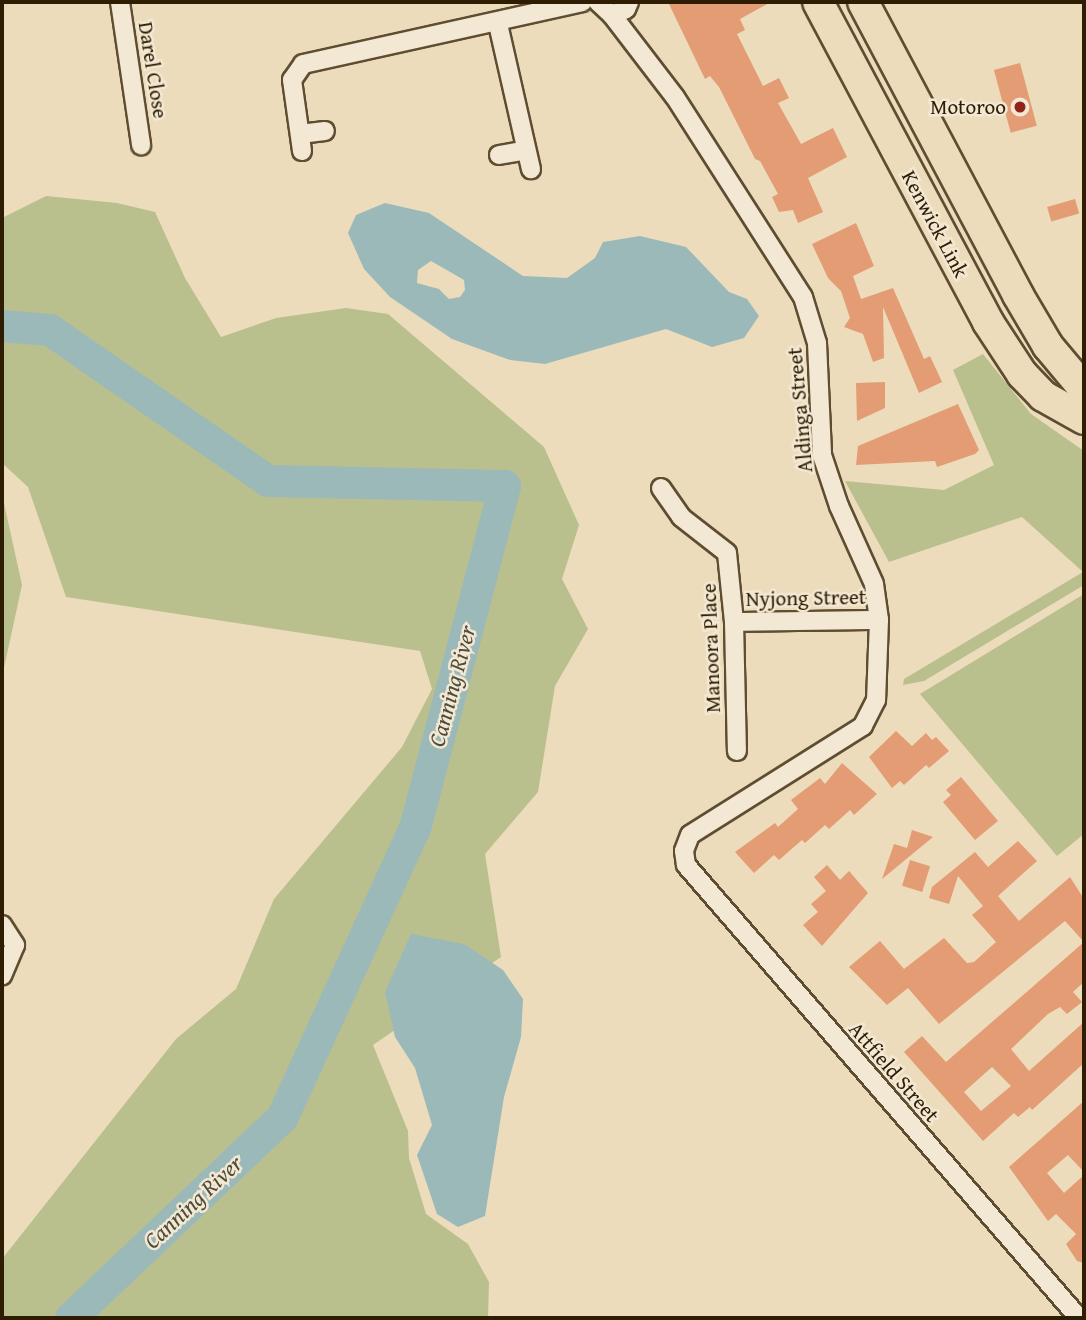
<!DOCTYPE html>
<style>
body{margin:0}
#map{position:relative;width:1086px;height:1320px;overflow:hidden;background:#ecdcbb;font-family:"Gentium Book Plus",serif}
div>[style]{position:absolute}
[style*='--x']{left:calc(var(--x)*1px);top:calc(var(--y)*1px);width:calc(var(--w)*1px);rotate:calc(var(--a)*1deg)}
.green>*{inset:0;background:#babf8e}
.water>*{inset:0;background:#9cb9b9}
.river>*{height:32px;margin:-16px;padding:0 16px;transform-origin:16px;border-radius:16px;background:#9cb9b9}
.building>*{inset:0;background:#e39c74;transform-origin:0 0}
.roads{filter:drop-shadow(2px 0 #5e4d31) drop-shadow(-2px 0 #5e4d31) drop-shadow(0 2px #5e4d31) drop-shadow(0 -2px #5e4d31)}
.minor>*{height:18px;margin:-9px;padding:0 9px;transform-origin:9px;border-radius:9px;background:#f3e8d3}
.trunk>*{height:30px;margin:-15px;padding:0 15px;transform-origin:15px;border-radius:15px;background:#ecdcbb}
.dots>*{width:19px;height:19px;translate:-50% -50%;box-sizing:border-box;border:4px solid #f3e8d3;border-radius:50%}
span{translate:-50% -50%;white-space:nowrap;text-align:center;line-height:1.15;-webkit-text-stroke:5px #f3e8d3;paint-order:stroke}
.street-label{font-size:21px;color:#2e1d03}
.poi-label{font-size:21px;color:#2e1d03}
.right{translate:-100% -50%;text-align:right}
.water-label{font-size:23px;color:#4f4c3a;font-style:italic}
.frame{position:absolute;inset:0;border:4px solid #2e1d03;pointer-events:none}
</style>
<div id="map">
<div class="green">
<i style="clip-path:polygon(46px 196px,117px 203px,155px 212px,185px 278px,221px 337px,276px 318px,346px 308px,388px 314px,544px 447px,579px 525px,562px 579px,588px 629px,555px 686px,538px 792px,485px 854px,501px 957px,373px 1045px,408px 1131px,409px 1158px,426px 1214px,468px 1244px,489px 1282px,488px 1318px,2px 1318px,2px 1259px,176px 1039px,236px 989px,274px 899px,402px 747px,432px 689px,420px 651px,66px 597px,28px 487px,2px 463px,2px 218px)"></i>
<i style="clip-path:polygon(983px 354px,1031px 414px,1084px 451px,1084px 585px,924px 681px,903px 685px,904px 679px,1083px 572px,1022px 517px,889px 562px,845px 481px,944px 490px,994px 465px,953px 370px)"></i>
<i style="clip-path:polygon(2px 494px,22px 585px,2px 677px)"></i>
<i style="clip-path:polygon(1084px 594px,1084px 834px,1057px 856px,920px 694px)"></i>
</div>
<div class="water">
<i style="clip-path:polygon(evenodd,385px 203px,429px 213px,523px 276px,567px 278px,595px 258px,603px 242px,640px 236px,686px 247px,729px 292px,747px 299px,759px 316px,744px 338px,712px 347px,666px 329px,545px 364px,510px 360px,452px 339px,390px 297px,364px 269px,348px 233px,356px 215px,385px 203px,431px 261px,464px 280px,465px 290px,460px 297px,449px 299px,439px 289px,417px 283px,418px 270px,431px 261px)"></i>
<i style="clip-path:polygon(411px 934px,464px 944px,503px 970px,523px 999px,521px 1037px,504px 1097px,485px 1216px,458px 1227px,437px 1214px,417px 1155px,432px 1125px,415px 1068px,395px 1037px,385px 992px)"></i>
</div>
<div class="river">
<i style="--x:2;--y:326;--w:48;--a:4.8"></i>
<i style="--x:50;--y:330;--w:265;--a:34.7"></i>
<i style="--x:268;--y:481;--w:237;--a:1.2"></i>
<i style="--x:505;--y:486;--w:354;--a:104.7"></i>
<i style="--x:415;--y:828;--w:319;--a:114.6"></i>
<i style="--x:282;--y:1118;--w:291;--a:136.5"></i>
</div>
<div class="building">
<i style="clip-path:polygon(668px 2px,771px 2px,740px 19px,745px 30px,737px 34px,763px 86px,779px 78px,789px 98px,778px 103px,801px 144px,833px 128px,847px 157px,808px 178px,823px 212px,798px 223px,793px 210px,779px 212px,772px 197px,778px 194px,760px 161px,755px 159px,719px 87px,710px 76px,705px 79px)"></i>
<i style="left:1020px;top:63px;width:65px;height:27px;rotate:75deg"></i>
<i style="left:1075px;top:199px;width:15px;height:29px;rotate:74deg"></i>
<i style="clip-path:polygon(856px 223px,874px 266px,853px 276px,861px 299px,893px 288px,924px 359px,930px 356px,942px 382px,919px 393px,883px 307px,884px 358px,873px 362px,863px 334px,844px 327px,850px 318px,841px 291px,828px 278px,812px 244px)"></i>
<i style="clip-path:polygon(885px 382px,885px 408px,857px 421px,856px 383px)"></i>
<i style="clip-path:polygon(958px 404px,979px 450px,975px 454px,937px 467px,935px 461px,856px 465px,858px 446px)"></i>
<i style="clip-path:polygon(896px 731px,912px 746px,926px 733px,932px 740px,936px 737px,949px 751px,929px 768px,926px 765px,904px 785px,900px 781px,892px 788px,869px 757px)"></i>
<i style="clip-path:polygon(842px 763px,877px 794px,854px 815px,850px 810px,829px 829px,825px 825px,805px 843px,802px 840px,779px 860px,774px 855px,754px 873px,735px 852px,775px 823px,778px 827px,798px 809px,791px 800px,820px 778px,825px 784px)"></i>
<i style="clip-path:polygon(961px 777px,998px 821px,975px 840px,943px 802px,951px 795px,946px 790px)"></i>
<i style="clip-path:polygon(912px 830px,933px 837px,882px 879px,894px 844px,907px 848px)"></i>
<i style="clip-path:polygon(1018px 841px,1037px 861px,998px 896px,1019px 921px,1070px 877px,1084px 899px,1084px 942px,1065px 921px,939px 1024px,908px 988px,887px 1005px,849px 967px,880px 941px,904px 969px,944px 938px,967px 963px,974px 962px,996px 942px,972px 915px,983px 906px,958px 876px,949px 904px,929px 898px,932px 887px,975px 852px,988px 867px)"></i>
<i style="left:910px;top:860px;width:21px;height:27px;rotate:17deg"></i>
<i style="clip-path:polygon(827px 865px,840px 880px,849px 871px,868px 893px,822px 946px,803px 925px,818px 912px,811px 904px,826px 891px,814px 877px)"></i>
<i style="clip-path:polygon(evenodd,1084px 942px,1084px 982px,1073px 992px,1082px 1002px,1067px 1014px,1060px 1007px,1048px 1014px,1011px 1049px,1029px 1071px,1084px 1022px,1084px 1063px,1032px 1110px,1030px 1107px,1018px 1117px,1014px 1113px,983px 1141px,904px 1052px,922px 1036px,946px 1062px,1084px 942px,992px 1067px,1011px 1086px,981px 1111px,964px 1092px,992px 1067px)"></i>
<i style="clip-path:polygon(1084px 1101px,1084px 1172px,1068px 1155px,1047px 1173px,1064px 1193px,1084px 1175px,1084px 1263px,1077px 1261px,1066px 1244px,1076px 1234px,1056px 1214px,1048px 1221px,1009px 1167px)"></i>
</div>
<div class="roads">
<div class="minor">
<i style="--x:120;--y:2;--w:145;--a:81.6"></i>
<i style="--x:598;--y:2;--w:19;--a:43"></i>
<i style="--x:612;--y:15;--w:15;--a:-23"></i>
<i style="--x:626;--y:9;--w:8;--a:-67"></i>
<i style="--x:612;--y:15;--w:103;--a:52.5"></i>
<i style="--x:675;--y:97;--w:237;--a:57.4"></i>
<i style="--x:803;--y:297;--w:48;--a:73.1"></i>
<i style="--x:817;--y:343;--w:112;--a:87.4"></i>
<i style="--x:822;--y:455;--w:54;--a:71.6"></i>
<i style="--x:839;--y:506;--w:85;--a:65.8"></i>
<i style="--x:874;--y:584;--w:36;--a:82"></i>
<i style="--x:879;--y:620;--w:80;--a:92.1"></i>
<i style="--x:876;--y:700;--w:29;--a:117"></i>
<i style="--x:863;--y:726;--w:204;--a:147.8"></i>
<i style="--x:690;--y:835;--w:17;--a:111"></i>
<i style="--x:684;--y:851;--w:14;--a:82"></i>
<i style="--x:686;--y:865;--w:600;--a:49.06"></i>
<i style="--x:498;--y:24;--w:149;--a:77.2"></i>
<i style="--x:300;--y:134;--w:25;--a:-7"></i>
<i style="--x:302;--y:151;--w:72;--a:-98"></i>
<i style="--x:292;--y:80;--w:19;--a:-55"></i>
<i style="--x:303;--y:64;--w:286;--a:-12.5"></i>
<i style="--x:499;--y:155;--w:27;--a:-10"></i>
<i style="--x:661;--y:488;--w:35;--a:55"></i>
<i style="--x:681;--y:517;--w:58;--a:38"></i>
<i style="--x:727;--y:553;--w:69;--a:84.2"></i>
<i style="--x:734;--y:622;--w:129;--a:88.7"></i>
<i style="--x:734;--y:622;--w:145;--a:-0.8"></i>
<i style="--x:2;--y:925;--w:24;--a:57"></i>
<i style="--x:15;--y:945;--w:33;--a:113"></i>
</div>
<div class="trunk">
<i style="--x:818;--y:2;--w:362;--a:62"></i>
<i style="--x:988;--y:322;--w:62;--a:56.8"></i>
<i style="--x:1022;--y:374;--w:30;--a:46"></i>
<i style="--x:1043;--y:396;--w:47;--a:29.3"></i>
<i style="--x:863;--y:2;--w:331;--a:62.1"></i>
<i style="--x:1018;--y:295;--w:59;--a:59.5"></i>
<i style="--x:1048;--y:346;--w:56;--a:50.1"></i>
</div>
</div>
<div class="dots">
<i style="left:1020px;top:107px;background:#8f2418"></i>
</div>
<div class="street-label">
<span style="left:153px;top:70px;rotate:81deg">Darel Close</span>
<span style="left:935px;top:224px;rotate:62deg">Kenwick Link</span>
<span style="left:800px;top:410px;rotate:-95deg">Aldinga Street</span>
<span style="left:806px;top:598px;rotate:-1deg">Nyjong Street</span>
<span style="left:711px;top:648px;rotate:-92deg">Manoora Place</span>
<span style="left:894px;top:1072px;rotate:49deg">Attfield Street</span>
</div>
<div class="poi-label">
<span class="right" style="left:1006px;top:107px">Motoroo</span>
</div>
<div class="water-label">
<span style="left:452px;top:686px;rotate:-75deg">Canning River</span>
<span style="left:193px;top:1202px;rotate:-43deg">Canning River</span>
</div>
<div class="frame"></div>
</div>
